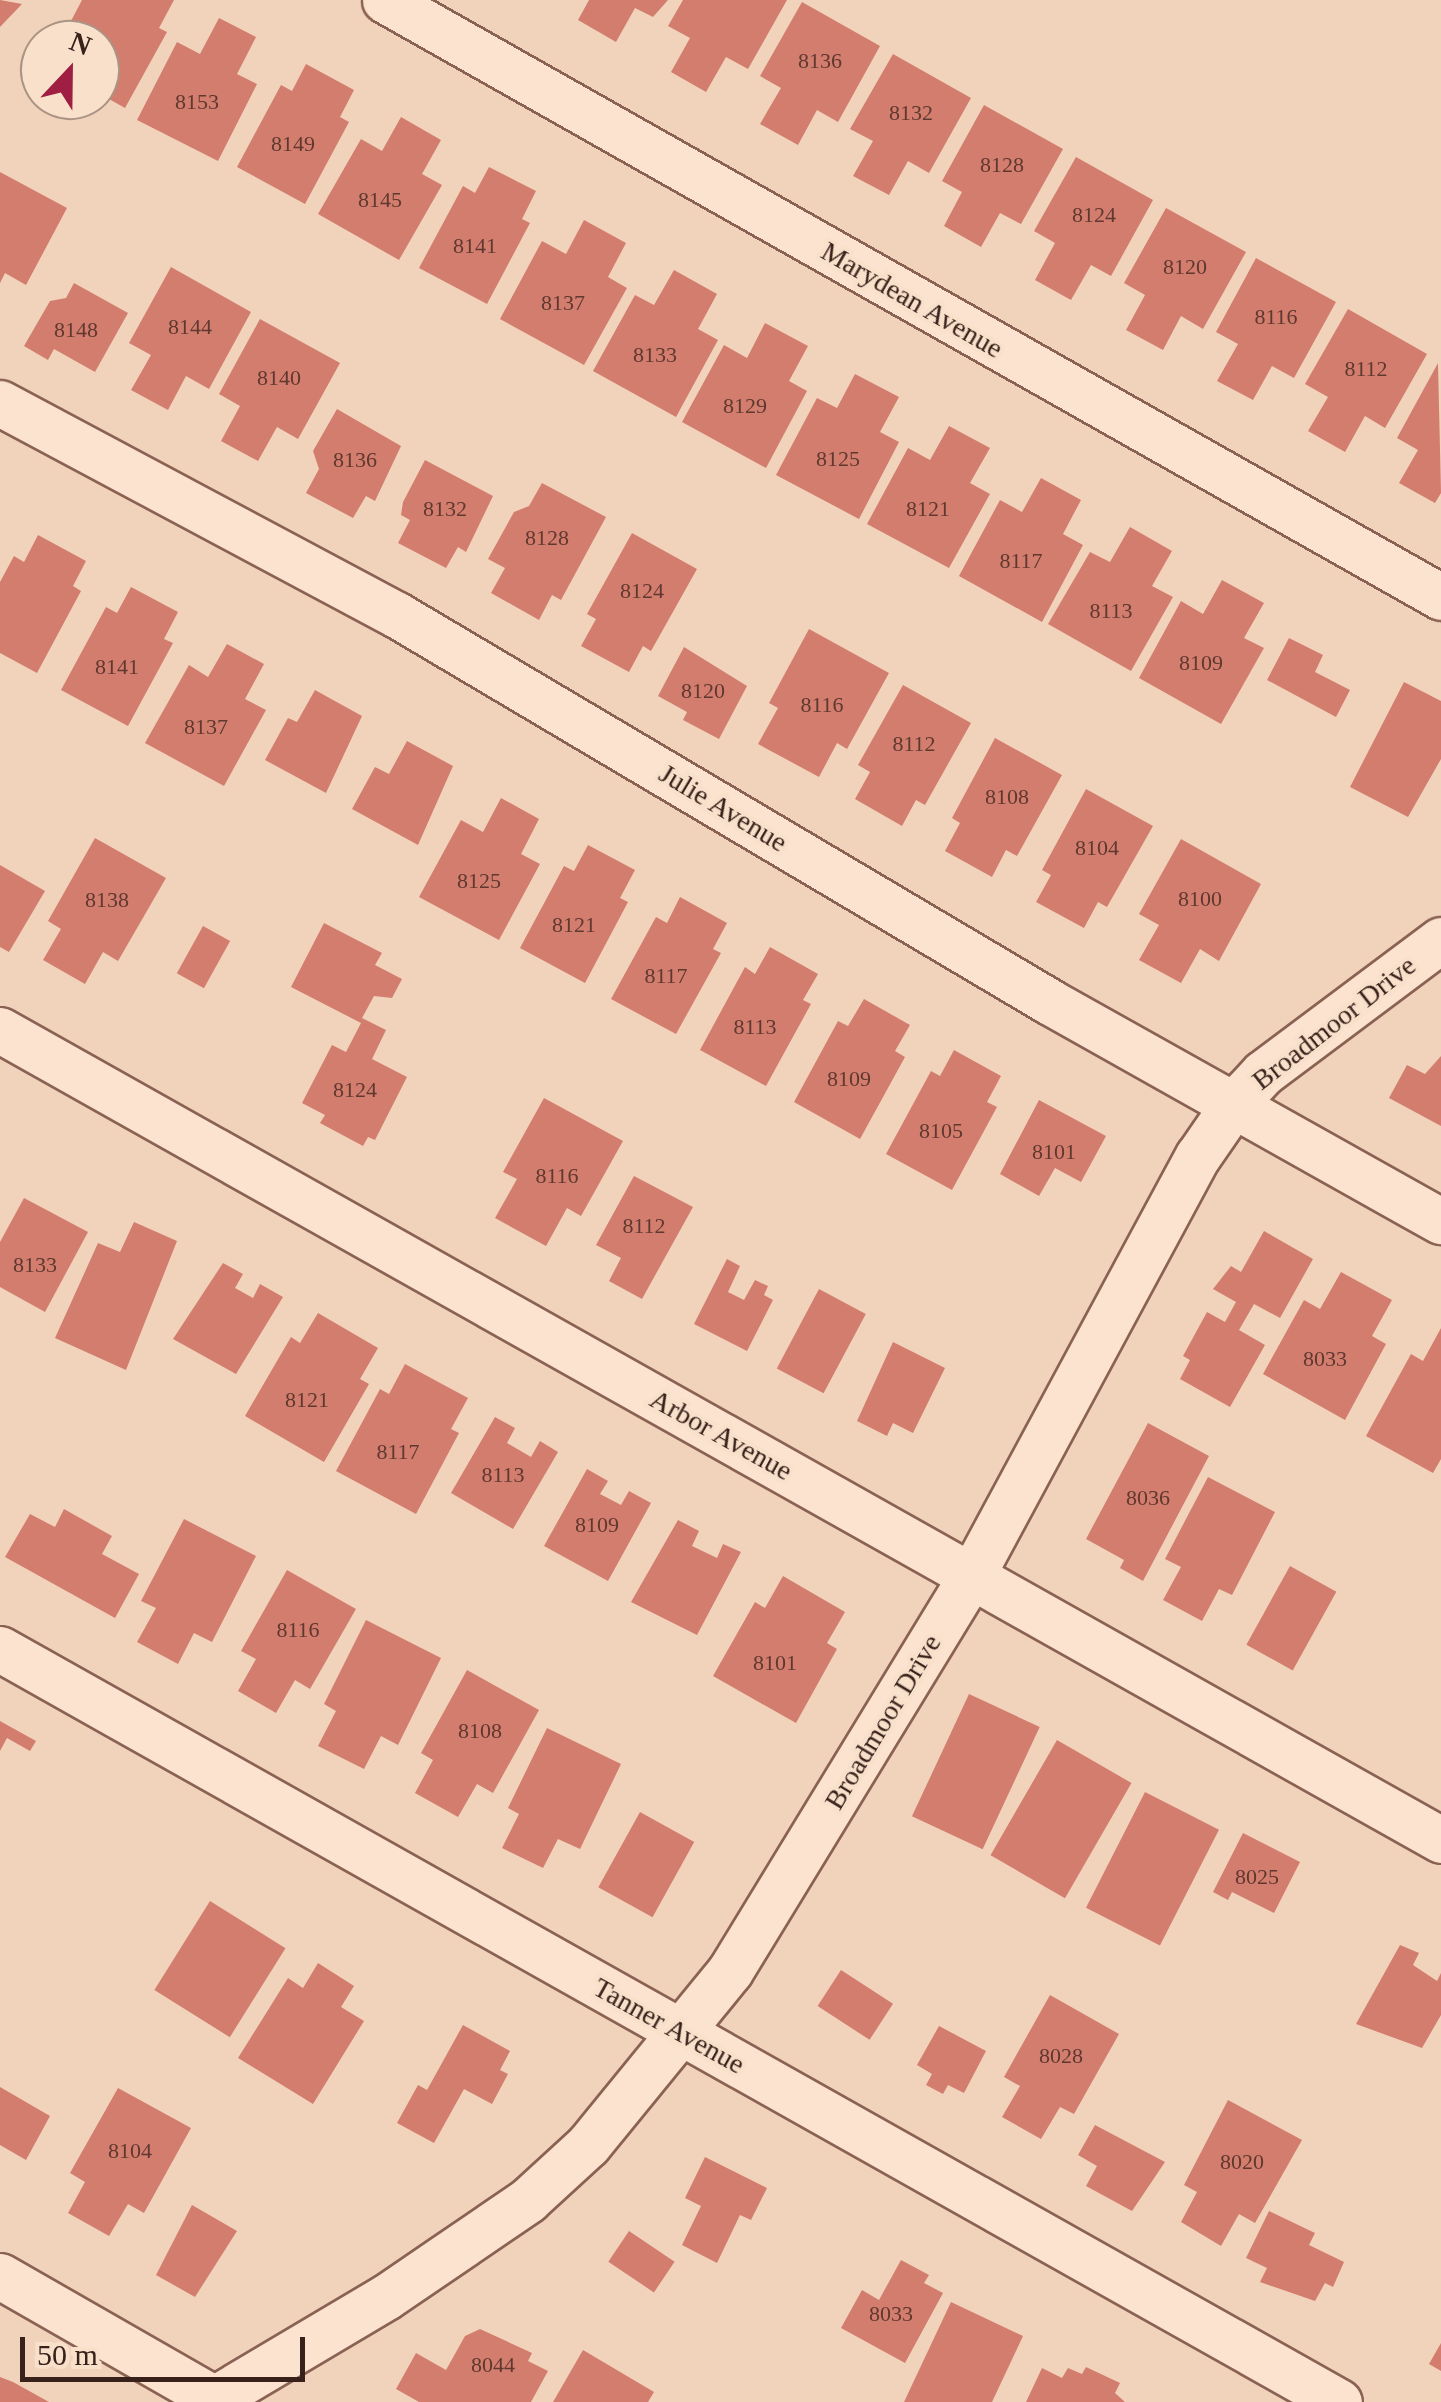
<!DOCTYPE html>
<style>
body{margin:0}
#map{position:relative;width:1441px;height:2402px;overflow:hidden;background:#f1d3bb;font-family:Georgia,serif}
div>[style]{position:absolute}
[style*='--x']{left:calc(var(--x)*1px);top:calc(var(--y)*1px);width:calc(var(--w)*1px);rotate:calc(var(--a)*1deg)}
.building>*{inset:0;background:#d37d6e;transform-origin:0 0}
.roads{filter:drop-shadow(2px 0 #8a6254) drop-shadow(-2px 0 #8a6254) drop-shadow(0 2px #8a6254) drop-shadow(0 -2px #8a6254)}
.minor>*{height:45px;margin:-22.5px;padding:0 22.5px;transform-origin:22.5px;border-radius:22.5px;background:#fce3cf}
span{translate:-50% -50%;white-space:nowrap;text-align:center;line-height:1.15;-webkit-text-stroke:8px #f8e0cb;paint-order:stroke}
.number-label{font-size:22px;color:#5f382f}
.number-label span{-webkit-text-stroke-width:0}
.street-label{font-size:28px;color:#38211a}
.north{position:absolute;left:20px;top:20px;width:100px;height:100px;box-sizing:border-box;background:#f8e0cb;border:2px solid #ab9484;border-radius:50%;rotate:22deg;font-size:28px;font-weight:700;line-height:40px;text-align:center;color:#38211a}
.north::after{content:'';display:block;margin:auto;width:35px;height:45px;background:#9e1f41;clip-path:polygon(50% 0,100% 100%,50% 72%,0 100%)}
.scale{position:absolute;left:20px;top:2337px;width:285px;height:45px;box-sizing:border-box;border:5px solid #38211a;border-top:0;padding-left:12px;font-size:30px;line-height:35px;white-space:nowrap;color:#38211a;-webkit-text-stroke:8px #f8e0cb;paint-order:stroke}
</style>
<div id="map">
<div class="building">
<i style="clip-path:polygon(0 0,22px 4px,0 27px)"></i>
<i style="clip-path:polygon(82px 0,174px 0,159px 28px,167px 32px,125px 108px,100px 94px,100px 40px,61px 40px)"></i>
<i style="clip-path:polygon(589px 0,668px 0,653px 17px,635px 8px,616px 42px,578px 20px)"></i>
<i style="clip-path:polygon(683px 0,787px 0,748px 69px,726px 57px,706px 92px,671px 72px,690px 38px,668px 26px)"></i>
<i style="clip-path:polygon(802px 2px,880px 46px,838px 122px,817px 110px,798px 145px,760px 124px,781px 88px,760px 76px)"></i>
<i style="clip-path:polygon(219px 18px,256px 37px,237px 74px,257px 84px,218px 161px,137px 120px,177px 42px,200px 54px)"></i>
<i style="clip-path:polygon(893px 54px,971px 98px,929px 173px,908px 161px,889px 195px,853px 176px,873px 141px,850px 129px)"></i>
<i style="clip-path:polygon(306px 64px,354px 90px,340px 117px,349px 122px,305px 204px,237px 167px,281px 85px,292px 91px)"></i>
<i style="clip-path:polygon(984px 105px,1063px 149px,1021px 224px,1000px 213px,981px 247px,944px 226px,962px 192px,942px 181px)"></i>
<i style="clip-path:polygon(401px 117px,441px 140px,422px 174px,442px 185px,399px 260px,318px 214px,361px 139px,382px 151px)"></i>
<i style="clip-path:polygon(1076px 157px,1153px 200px,1111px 276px,1091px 265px,1071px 300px,1035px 280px,1055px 243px,1034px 231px)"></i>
<i style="clip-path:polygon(489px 167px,536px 191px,522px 219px,530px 223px,487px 304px,419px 268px,463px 186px,475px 193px)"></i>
<i style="clip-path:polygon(0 172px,67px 208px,26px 285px,5px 273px,0 283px)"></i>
<i style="clip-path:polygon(1166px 208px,1246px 252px,1203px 329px,1181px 316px,1163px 350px,1126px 330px,1145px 295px,1124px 283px)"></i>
<i style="clip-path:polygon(584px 220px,626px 243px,608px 277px,627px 288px,584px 365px,500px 319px,542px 241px,566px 254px)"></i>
<i style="clip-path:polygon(1256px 258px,1336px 302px,1294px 378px,1272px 366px,1253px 400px,1217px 381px,1238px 344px,1216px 332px)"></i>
<i style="clip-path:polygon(171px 267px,251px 312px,209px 389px,186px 376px,168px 410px,131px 390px,151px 355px,129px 343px)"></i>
<i style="clip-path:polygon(674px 270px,717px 294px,698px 329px,718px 340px,676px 417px,593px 371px,635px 295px,654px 305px)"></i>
<i style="clip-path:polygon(74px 283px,128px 313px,95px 372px,54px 349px,48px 360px,24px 346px,50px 301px,66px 298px)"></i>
<i style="clip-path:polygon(1348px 309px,1427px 354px,1385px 428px,1365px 416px,1345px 452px,1308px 431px,1328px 397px,1305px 384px)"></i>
<i style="clip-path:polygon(260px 319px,340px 363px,298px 439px,277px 427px,258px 461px,221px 441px,240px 406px,219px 394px)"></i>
<i style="clip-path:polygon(765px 323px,808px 346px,789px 381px,807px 391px,766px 468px,682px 422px,724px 345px,747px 358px)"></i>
<i style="clip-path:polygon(1438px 363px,1441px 493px,1435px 503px,1399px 483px,1418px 450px,1397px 438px)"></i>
<i style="clip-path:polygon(855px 374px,899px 397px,880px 432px,899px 442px,859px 519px,776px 475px,817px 398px,837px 408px)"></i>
<i style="clip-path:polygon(337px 409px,401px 446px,375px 501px,366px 496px,353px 518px,306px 493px,319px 469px,313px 451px)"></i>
<i style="clip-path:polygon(949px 426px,990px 448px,970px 483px,990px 494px,949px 568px,867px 524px,908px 448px,930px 460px)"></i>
<i style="clip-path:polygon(425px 460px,493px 496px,466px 552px,458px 547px,446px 568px,398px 543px,410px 520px,401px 515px,403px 502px)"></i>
<i style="clip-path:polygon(1041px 478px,1081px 500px,1063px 534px,1083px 545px,1042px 622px,959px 576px,1000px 500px,1022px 512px)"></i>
<i style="clip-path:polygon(542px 483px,606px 517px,561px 600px,552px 595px,539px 620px,491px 593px,505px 568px,488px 559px,514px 512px,529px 506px)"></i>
<i style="clip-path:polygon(1130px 527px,1172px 551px,1152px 586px,1173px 597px,1131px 671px,1048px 624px,1090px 552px,1110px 562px)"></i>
<i style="clip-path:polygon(632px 533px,697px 569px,651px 651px,643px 646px,629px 672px,581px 646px,596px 619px,587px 614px)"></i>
<i style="clip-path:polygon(38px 535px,86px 561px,73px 586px,81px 591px,37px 673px,0 653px,0 582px,14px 556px,24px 562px)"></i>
<i style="clip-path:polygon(1222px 580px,1264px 603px,1244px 638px,1264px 648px,1221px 724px,1139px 678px,1181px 601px,1203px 614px)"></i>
<i style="clip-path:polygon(131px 587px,178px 612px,164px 639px,173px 643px,128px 726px,61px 690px,106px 607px,117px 613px)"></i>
<i style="clip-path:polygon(809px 629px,889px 673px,847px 749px,837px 743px,819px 777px,758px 744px,778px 708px,769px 703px)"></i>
<i style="clip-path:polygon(1289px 638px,1323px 655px,1315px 672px,1350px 690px,1336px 717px,1267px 680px)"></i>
<i style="clip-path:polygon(227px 644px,264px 664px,245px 699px,266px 710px,224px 786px,145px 743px,189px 665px,208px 677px)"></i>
<i style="clip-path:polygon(684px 647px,747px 686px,719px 739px,683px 720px,687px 712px,658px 696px)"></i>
<i style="clip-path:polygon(1404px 682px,1441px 701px,1441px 759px,1408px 817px,1350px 787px)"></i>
<i style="clip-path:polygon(903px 685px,971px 723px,925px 805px,916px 800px,902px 826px,855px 799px,870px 772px,858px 765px)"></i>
<i style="clip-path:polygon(315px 690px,362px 716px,326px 793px,265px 760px,288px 718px,297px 722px)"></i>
<i style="clip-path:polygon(995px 738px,1062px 775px,1017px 856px,1006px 850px,992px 877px,945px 851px,960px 823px,952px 818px)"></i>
<i style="clip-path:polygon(407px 741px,453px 766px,418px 845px,352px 809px,375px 767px,389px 774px)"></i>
<i style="clip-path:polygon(1086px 789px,1153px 826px,1107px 907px,1098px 902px,1084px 928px,1036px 902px,1051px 875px,1042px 870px)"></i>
<i style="clip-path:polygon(501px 798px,539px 819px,521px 854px,540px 864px,499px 940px,419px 897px,461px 820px,483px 832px)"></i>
<i style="clip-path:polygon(95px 838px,166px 878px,118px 961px,103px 952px,85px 984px,43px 960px,61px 929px,48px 921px)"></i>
<i style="clip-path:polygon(1181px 839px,1261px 884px,1219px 961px,1200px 949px,1181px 983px,1139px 960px,1159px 925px,1139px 914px)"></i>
<i style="clip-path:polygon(588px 845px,635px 870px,620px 898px,628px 902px,585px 983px,520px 948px,564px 866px,574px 871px)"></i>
<i style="clip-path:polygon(0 865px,45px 891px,9px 952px,0 947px)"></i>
<i style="clip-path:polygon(680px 897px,727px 923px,713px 949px,721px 953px,676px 1034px,611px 999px,656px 917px,667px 923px)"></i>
<i style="clip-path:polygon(324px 923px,382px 953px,375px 965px,402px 979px,392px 998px,374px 996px,362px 1018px,386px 1030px,372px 1059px,407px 1077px,375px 1140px,368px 1137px,363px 1146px,320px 1123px,325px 1115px,302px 1103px,332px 1045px,346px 1052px,361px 1023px,291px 987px)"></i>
<i style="left:203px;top:926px;width:31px;height:54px;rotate:29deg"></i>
<i style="clip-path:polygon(770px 947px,818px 974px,803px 1000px,811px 1004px,766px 1086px,700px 1050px,745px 967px,755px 974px)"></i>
<i style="clip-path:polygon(864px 999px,910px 1025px,895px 1051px,905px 1057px,860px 1139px,794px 1102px,838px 1021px,848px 1026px)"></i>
<i style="clip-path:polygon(954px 1050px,1001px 1076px,987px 1102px,997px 1107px,952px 1190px,886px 1154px,931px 1071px,940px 1076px)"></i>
<i style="clip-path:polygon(1441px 1056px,1441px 1126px,1389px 1098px,1407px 1065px,1425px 1074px)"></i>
<i style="clip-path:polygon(544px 1098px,623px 1141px,581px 1216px,567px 1208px,546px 1246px,495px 1218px,517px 1179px,503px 1172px)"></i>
<i style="clip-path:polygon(1039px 1100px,1106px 1136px,1081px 1182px,1055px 1168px,1039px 1196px,1000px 1174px)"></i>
<i style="clip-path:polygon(634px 1176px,693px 1207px,642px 1299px,609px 1281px,621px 1258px,596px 1245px)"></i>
<i style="clip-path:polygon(24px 1198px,88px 1232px,45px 1312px,0 1287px,0 1242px)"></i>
<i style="clip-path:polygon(134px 1222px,177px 1241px,126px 1370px,55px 1338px,98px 1243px,120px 1252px)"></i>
<i style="clip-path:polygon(1264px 1231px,1313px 1259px,1280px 1318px,1254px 1304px,1239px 1330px,1265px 1345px,1230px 1407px,1180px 1379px,1190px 1360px,1183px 1356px,1207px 1312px,1225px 1322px,1236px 1302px,1213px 1289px,1231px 1266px,1241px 1272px)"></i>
<i style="clip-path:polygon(727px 1259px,740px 1266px,728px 1292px,744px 1300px,755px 1280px,768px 1286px,764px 1295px,773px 1300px,747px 1351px,694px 1324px)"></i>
<i style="clip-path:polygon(223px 1263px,243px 1274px,235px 1288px,253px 1298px,260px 1284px,283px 1297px,236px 1374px,173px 1339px)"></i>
<i style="clip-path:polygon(1341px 1272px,1392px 1300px,1372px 1336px,1386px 1344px,1345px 1420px,1263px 1374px,1304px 1300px,1320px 1309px)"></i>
<i style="left:819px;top:1289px;width:53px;height:90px;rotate:28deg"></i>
<i style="clip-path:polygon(318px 1313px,378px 1348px,360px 1379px,369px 1384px,324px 1462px,245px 1416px,291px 1337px,300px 1343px)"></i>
<i style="clip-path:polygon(1441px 1328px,1441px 1459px,1433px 1473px,1366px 1436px,1411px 1354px,1423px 1361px)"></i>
<i style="clip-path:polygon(893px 1342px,945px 1368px,913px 1433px,893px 1423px,887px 1436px,857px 1421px)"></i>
<i style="clip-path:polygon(405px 1364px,468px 1398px,451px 1429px,459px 1433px,416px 1514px,336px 1471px,380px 1389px,389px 1394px)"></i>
<i style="clip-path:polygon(495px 1417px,515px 1428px,507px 1443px,531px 1457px,540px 1441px,558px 1452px,513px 1529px,451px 1493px)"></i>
<i style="clip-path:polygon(1148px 1423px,1209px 1456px,1143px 1581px,1120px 1568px,1124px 1560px,1086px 1539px)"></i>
<i style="clip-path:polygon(587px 1469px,608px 1481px,600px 1494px,621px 1505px,629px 1491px,651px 1503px,608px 1581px,544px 1546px)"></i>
<i style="clip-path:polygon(1208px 1477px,1275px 1512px,1232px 1595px,1219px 1589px,1202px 1621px,1163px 1600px,1181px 1567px,1165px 1559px)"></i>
<i style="clip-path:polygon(64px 1509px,112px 1536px,102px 1554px,139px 1574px,115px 1618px,5px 1557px,30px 1514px,55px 1527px)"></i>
<i style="clip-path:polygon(184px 1519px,256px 1556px,212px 1642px,194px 1633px,178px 1664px,137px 1642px,156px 1608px,141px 1601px)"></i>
<i style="clip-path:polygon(678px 1520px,699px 1531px,692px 1546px,717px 1558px,723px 1544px,741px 1552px,697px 1635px,631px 1602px)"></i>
<i style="left:1290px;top:1566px;width:53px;height:90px;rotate:29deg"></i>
<i style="clip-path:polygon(287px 1570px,356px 1609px,310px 1689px,295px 1680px,276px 1713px,238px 1691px,256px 1659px,241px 1651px)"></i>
<i style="clip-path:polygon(783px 1576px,845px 1612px,827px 1643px,837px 1649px,796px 1723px,713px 1676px,755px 1602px,765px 1608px)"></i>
<i style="clip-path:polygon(366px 1620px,441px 1658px,398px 1745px,381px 1736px,364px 1769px,318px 1746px,336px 1711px,324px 1704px)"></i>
<i style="clip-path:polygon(467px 1670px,539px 1710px,493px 1793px,477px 1784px,458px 1817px,415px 1793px,433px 1760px,421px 1753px)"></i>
<i style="left:969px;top:1694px;width:78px;height:135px;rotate:25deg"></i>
<i style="clip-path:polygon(0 1721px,36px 1741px,30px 1751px,7px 1738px,0 1751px)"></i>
<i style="clip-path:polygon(547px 1728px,621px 1764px,580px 1849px,558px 1839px,543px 1868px,502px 1848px,519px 1814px,508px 1808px)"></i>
<i style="left:1057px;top:1740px;width:86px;height:133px;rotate:30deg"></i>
<i style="left:1145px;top:1792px;width:83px;height:130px;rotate:27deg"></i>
<i style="left:640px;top:1812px;width:62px;height:86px;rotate:29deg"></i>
<i style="clip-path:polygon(1243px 1833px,1300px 1862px,1274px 1913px,1232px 1892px,1228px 1900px,1213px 1892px)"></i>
<i style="left:210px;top:1901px;width:89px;height:105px;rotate:32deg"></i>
<i style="clip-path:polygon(1400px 1945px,1419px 1953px,1413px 1965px,1437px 1981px,1441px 1973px,1441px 2015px,1422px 2048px,1356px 2024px)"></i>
<i style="clip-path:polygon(318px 1963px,354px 1986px,341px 2007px,364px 2021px,313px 2104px,238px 2058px,288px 1978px,303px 1988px)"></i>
<i style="left:841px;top:1970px;width:62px;height:43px;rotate:33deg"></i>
<i style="clip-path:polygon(1050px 1995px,1119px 2034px,1074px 2114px,1060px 2107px,1041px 2139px,1002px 2117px,1020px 2086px,1004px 2077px)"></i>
<i style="clip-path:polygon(463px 2025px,510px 2051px,500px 2070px,508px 2074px,492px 2104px,464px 2089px,434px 2143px,397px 2123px,418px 2085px,427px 2090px)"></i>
<i style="clip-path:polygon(939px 2026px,986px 2051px,964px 2093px,948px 2085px,943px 2094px,926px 2085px,932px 2074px,917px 2065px)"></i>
<i style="clip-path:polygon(0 2087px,50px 2116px,26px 2160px,0 2145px)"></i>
<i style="clip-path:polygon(118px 2088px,191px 2128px,144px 2213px,128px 2204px,109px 2236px,68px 2213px,85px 2182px,70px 2173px)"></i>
<i style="clip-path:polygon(1228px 2100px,1302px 2140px,1255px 2223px,1239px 2214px,1221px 2246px,1181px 2222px,1197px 2192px,1184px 2185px)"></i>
<i style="clip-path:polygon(1095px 2125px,1165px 2162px,1132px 2211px,1086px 2186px,1097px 2166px,1078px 2155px)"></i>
<i style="clip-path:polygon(705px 2157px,767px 2188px,751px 2220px,740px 2215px,717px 2263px,682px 2245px,701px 2206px,685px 2198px)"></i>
<i style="clip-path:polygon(192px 2205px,237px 2231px,195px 2297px,156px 2275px)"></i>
<i style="clip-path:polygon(1269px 2211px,1315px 2233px,1309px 2245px,1344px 2262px,1333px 2287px,1325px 2283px,1315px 2301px,1260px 2282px,1267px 2268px,1246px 2258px)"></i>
<i style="left:629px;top:2231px;width:55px;height:37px;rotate:34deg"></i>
<i style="clip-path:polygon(901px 2260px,929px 2275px,924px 2283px,943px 2293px,905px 2363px,841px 2328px,862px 2290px,879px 2300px)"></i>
<i style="clip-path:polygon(951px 2302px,1023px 2336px,992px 2402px,904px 2402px)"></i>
<i style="clip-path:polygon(480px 2329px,532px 2353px,528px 2361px,548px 2371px,531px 2402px,419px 2402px,396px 2389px,416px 2353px,446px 2370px,465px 2336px)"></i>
<i style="clip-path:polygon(1441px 2343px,1441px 2371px,1429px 2364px)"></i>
<i style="clip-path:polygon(583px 2350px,654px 2392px,648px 2402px,553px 2402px)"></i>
<i style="clip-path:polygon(1086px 2367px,1120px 2383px,1115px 2393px,1125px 2402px,1026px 2402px,1042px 2368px,1062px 2378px,1068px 2368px,1082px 2374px)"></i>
<i style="clip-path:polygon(0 2377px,13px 2382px,49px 2402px,0 2402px)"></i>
</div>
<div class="roads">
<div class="minor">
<i style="--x:385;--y:0;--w:1213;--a:29.48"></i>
<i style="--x:0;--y:403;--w:450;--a:28.1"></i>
<i style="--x:397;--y:615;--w:759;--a:30.65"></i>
<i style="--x:1050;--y:1002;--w:448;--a:29.3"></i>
<i style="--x:0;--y:1030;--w:1653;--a:29.34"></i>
<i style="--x:0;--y:1649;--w:1536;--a:29.35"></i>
<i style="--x:0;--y:2276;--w:254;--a:29.8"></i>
<i style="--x:209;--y:2402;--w:206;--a:-30.7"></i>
<i style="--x:386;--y:2297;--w:172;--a:-34.3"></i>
<i style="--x:528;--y:2200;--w:81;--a:-42.5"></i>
<i style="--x:588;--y:2145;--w:225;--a:-50.8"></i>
<i style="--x:730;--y:1971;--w:464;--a:-58.6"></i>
<i style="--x:972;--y:1575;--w:476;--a:-61.7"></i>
<i style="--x:1198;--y:1156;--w:62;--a:-55.5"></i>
<i style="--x:1233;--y:1105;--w:44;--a:-46.8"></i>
<i style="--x:1263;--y:1073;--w:222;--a:-36.8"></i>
</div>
</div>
<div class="number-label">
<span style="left:820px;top:61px">8136</span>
<span style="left:197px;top:102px">8153</span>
<span style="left:911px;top:113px">8132</span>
<span style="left:293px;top:144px">8149</span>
<span style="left:1002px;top:165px">8128</span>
<span style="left:380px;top:200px">8145</span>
<span style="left:1094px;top:215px">8124</span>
<span style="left:475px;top:246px">8141</span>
<span style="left:1185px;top:267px">8120</span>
<span style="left:563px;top:303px">8137</span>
<span style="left:1276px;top:317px">8116</span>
<span style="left:190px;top:327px">8144</span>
<span style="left:76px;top:330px">8148</span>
<span style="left:655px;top:355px">8133</span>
<span style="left:1366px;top:369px">8112</span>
<span style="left:279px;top:378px">8140</span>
<span style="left:745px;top:406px">8129</span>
<span style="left:838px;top:459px">8125</span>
<span style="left:355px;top:460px">8136</span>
<span style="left:445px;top:509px">8132</span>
<span style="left:928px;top:509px">8121</span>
<span style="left:547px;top:538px">8128</span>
<span style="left:1021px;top:561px">8117</span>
<span style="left:642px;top:591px">8124</span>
<span style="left:1111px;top:611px">8113</span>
<span style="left:1201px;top:663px">8109</span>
<span style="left:117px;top:667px">8141</span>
<span style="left:703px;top:691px">8120</span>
<span style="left:822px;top:705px">8116</span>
<span style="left:206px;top:727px">8137</span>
<span style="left:914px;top:744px">8112</span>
<span style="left:1007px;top:797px">8108</span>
<span style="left:1097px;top:848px">8104</span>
<span style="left:479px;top:881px">8125</span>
<span style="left:1200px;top:899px">8100</span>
<span style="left:107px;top:900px">8138</span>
<span style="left:574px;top:925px">8121</span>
<span style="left:666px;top:976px">8117</span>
<span style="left:755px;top:1027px">8113</span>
<span style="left:849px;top:1079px">8109</span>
<span style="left:355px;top:1090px">8124</span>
<span style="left:941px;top:1131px">8105</span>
<span style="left:1054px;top:1152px">8101</span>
<span style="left:557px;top:1176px">8116</span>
<span style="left:644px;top:1226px">8112</span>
<span style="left:35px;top:1265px">8133</span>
<span style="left:1325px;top:1359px">8033</span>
<span style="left:307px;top:1400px">8121</span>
<span style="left:398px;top:1452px">8117</span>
<span style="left:503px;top:1475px">8113</span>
<span style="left:1148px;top:1498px">8036</span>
<span style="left:597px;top:1525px">8109</span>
<span style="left:298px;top:1630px">8116</span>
<span style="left:775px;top:1663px">8101</span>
<span style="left:480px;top:1731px">8108</span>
<span style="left:1257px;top:1877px">8025</span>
<span style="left:1061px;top:2056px">8028</span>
<span style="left:130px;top:2151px">8104</span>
<span style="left:1242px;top:2162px">8020</span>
<span style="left:891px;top:2314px">8033</span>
<span style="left:493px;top:2365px">8044</span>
</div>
<div class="street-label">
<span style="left:912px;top:300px;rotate:30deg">Marydean Avenue</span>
<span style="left:723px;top:808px;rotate:31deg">Julie Avenue</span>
<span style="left:1334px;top:1023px;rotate:-38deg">Broadmoor Drive</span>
<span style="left:721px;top:1435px;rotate:29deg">Arbor Avenue</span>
<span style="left:883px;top:1722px;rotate:-59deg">Broadmoor Drive</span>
<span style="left:669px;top:2026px;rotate:29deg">Tanner Avenue</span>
</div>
<div class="north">N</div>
<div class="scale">50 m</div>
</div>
